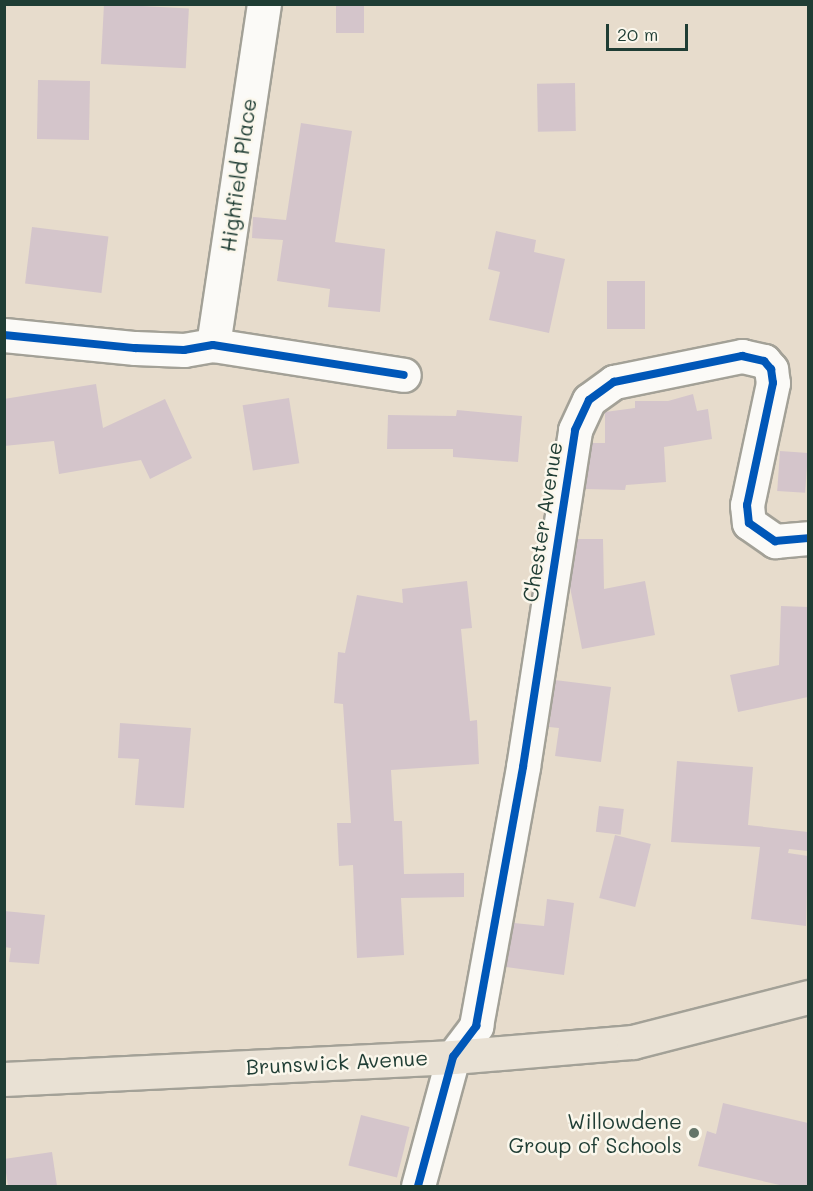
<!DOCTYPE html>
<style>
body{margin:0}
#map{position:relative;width:813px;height:1191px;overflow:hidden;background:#e7dccc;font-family:Mali,sans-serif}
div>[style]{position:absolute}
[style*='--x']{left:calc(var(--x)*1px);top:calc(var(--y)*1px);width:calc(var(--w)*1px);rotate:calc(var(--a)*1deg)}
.building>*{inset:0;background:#d4c5cb;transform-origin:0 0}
.roads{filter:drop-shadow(2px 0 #a3a197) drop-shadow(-2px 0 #a3a197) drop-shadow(0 2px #a3a197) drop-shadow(0 -2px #a3a197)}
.minor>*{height:33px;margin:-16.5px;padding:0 16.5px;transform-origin:16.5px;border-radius:16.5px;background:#fbfaf7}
.major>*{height:33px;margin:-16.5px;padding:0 16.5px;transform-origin:16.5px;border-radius:16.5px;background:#e9e1d4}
.cycleway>*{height:8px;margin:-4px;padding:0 4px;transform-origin:4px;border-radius:4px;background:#0057b8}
.dots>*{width:16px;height:16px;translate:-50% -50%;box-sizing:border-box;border:3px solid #fbf7ec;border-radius:50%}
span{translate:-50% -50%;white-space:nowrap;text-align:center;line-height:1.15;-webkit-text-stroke:5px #fbf7ec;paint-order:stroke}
.street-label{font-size:21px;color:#1f3d34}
.poi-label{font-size:21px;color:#1f3d34}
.right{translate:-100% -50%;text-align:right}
.frame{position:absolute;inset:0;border:6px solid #1f3d34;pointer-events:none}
.scale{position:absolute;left:606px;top:24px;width:82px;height:27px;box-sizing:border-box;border:3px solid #1f3d34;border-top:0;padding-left:8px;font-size:18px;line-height:21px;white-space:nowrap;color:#1f3d34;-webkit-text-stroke:4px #fbf7ec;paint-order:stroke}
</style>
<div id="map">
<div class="building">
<i style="left:104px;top:4px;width:85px;height:60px;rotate:3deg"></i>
<i style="left:336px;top:4px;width:28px;height:29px"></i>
<i style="left:38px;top:80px;width:52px;height:59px;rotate:1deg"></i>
<i style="left:575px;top:83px;width:48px;height:38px;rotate:89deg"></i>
<i style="clip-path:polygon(301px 123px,352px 131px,335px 242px,385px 249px,380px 312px,328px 307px,330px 289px,277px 281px,283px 240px,252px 238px,253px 217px,286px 220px)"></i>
<i style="left:32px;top:227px;width:77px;height:57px;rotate:7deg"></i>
<i style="clip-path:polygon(496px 231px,536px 240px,534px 252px,565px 259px,549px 333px,489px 320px,500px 272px,488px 269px)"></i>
<i style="left:607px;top:281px;width:38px;height:48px"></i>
<i style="clip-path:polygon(96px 384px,103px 428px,165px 399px,192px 458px,150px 479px,141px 460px,59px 474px,54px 441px,4px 446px,4px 399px)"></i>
<i style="clip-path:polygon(693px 394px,697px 411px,708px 409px,712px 439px,664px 447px,666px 482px,626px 485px,625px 490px,585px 489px,592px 443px,605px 443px,605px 412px,635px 408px,635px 401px,668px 401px)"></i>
<i style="left:289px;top:398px;width:66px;height:47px;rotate:81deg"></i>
<i style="clip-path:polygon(457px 410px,522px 416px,518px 462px,453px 457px,453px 449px,387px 449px,388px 415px,456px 416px)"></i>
<i style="left:780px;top:451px;width:28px;height:40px;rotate:4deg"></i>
<i style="clip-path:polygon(577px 539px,603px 539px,604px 589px,645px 581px,655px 635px,582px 649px,570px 587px)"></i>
<i style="clip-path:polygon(467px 581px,472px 628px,461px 629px,470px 721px,477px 720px,479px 764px,391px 770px,394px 821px,402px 821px,404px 874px,464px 873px,464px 897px,401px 898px,404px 955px,357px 958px,353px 865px,339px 866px,337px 823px,351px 823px,343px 704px,334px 703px,338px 652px,345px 653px,357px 595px,403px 603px,402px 589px)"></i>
<i style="clip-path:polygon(781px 606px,808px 607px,808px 697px,738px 712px,730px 675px,779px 665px)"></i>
<i style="clip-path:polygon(555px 680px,611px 687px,601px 762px,555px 756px,559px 728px,549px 727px)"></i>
<i style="clip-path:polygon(120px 723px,191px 728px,184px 808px,135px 805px,139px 759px,118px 758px)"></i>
<i style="clip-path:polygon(677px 761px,753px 767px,748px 825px,808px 832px,808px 851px,789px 849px,788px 853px,808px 856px,806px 926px,751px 919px,760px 847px,671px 842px)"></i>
<i style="left:599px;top:806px;width:25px;height:26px;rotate:7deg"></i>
<i style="left:615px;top:835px;width:37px;height:65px;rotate:14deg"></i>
<i style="clip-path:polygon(547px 899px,574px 903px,564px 975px,506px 967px,514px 923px,544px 926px)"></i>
<i style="clip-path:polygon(4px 911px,45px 915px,39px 964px,9px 962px,11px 948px,4px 947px)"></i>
<i style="clip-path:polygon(723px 1103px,808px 1123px,808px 1186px,784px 1186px,698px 1166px,707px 1131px,716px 1134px)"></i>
<i style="left:361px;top:1115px;width:50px;height:52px;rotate:14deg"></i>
<i style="clip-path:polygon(52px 1152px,57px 1186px,8px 1186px,4px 1159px)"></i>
</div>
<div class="roads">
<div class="minor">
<i style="--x:4;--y:335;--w:132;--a:5.7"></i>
<i style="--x:135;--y:348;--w:49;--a:2.3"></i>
<i style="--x:184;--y:350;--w:29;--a:-10"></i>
<i style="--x:213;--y:345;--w:193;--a:8.9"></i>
<i style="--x:213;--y:345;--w:345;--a:-81.5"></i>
<i style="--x:418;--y:1186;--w:134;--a:-74.8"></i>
<i style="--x:453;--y:1057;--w:39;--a:-53"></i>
<i style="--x:476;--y:1026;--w:263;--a:-79.7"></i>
<i style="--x:523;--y:767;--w:341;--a:-81.2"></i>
<i style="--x:575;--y:430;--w:33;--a:-65"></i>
<i style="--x:589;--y:400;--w:31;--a:-36"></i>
<i style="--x:614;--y:382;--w:131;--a:-11.5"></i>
<i style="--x:742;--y:356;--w:23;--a:13"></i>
<i style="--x:764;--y:361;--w:11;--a:49"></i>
<i style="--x:771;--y:369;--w:14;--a:82"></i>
<i style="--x:773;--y:383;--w:125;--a:102"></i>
<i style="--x:747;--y:505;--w:18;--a:84"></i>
<i style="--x:749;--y:523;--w:32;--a:35"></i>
<i style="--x:775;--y:541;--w:33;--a:-5"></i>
</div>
<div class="major">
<i style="--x:4;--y:1079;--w:450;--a:-2.8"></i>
<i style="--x:453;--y:1057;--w:181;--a:-4.8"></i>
<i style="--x:633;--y:1042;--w:181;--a:-14.4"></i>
</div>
</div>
<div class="cycleway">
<i style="--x:4;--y:335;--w:132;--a:5.7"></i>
<i style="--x:135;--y:348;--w:49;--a:2.3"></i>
<i style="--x:184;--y:350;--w:29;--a:-10"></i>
<i style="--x:213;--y:345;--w:193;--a:8.9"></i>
<i style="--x:418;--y:1186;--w:134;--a:-74.8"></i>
<i style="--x:453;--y:1057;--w:39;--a:-53"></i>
<i style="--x:476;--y:1026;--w:263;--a:-79.7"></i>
<i style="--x:523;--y:767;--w:341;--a:-81.2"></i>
<i style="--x:575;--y:430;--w:33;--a:-65"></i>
<i style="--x:589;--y:400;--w:31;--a:-36"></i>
<i style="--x:614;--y:382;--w:131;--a:-11.5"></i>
<i style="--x:742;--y:356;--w:23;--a:13"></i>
<i style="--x:764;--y:361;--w:11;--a:49"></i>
<i style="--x:771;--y:369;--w:14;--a:82"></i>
<i style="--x:773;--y:383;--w:125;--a:102"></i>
<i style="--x:747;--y:505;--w:18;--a:84"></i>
<i style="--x:749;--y:523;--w:32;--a:35"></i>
<i style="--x:775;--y:541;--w:33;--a:-5"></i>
</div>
<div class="dots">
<i style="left:694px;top:1133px;background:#657569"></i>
</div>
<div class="street-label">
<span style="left:238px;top:175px;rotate:-82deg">Highfield Place</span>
<span style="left:542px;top:522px;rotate:-81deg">Chester Avenue</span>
<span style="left:337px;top:1062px;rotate:-3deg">Brunswick Avenue</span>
</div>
<div class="poi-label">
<span class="right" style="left:682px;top:1133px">Willowdene<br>Group of Schools</span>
</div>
<div class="frame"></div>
<div class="scale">20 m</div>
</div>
